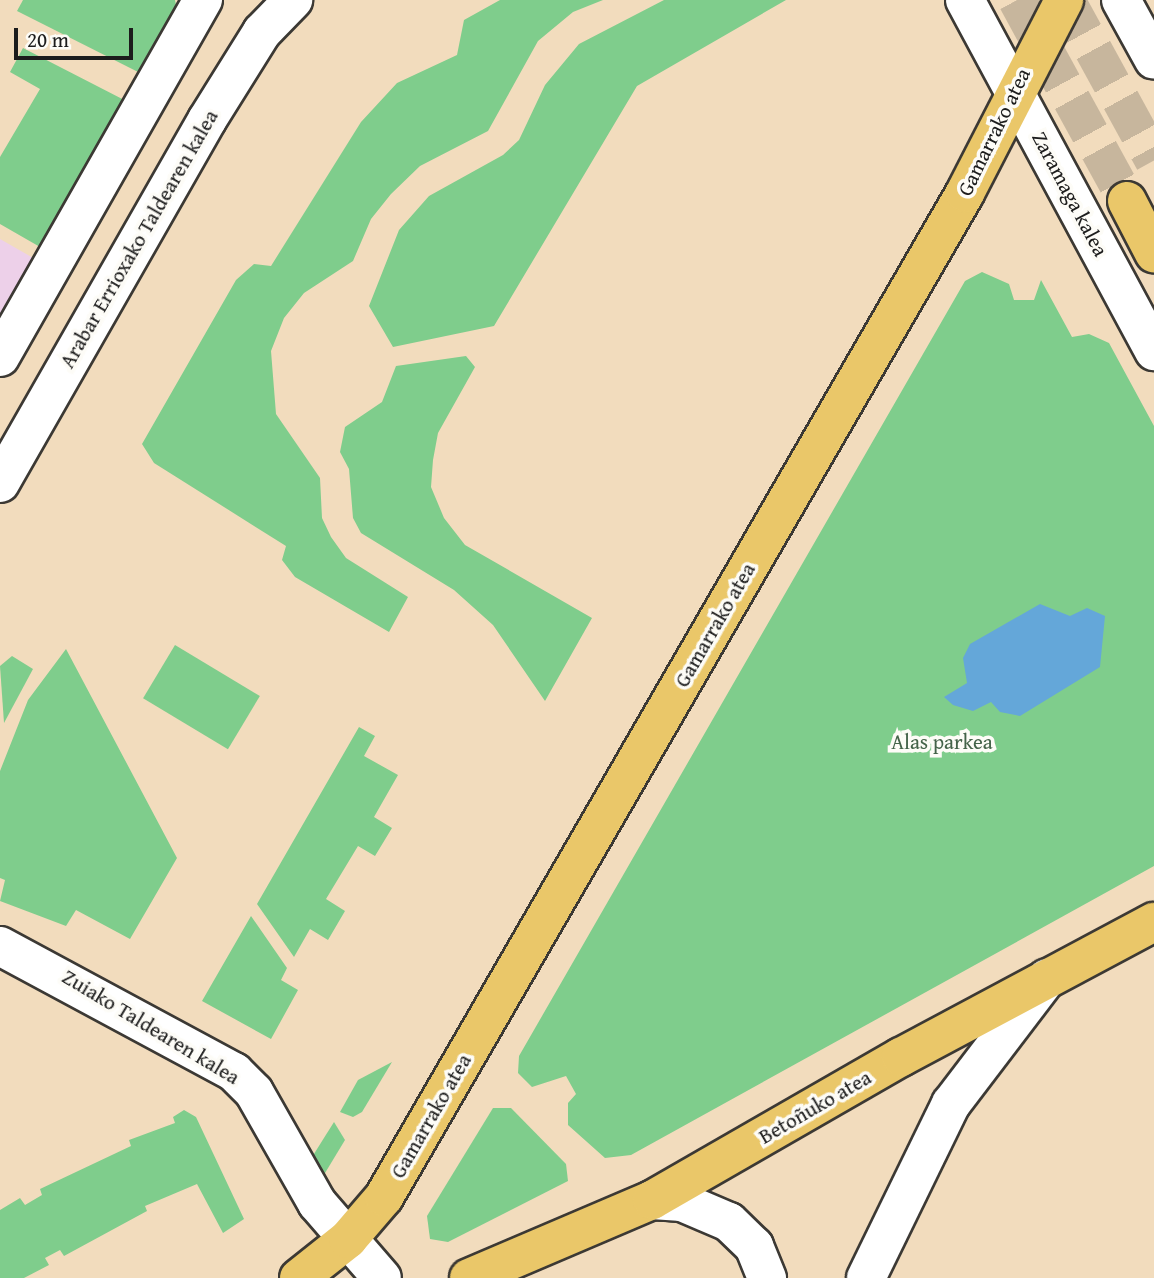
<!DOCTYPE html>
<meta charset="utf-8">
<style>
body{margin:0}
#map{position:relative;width:1154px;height:1278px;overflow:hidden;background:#f2dcbd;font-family:"Gentium Book Plus",serif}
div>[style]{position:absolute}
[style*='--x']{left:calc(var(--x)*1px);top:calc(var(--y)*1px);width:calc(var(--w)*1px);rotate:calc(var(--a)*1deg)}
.built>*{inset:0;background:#edd0e9}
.green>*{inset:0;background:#7fcd8c;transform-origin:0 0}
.water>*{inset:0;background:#64a7d9}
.primary-tunnel>*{height:38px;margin-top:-19px;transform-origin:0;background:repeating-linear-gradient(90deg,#c7b69d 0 38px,transparent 0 57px)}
.roads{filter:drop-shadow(2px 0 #3c3934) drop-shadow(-2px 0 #3c3934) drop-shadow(0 2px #3c3934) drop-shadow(0 -2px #3c3934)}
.street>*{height:38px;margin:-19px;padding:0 19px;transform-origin:19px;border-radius:19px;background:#fff}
.primary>*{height:38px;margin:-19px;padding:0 19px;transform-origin:19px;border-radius:19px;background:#eac769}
span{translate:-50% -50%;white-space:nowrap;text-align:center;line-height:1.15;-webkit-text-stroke:7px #fdfcf7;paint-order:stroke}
.street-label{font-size:21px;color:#1c1c1c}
.park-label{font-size:21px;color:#446349}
.scale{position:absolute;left:14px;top:28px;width:119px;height:32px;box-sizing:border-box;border:4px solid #1c1c1c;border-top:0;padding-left:9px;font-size:21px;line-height:24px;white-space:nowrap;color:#1c1c1c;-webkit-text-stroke:5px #fdfcf7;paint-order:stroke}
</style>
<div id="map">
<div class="built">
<i style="clip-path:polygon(0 239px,42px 263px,0 336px)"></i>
</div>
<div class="green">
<i style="clip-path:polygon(23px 0,175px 0,179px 20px,148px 77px,17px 11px)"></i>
<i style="clip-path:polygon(500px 0,603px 0,573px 12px,538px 41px,488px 131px,420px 166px,391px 194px,371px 219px,353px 261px,304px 293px,284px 318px,271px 351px,276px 414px,320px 478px,322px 518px,331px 537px,346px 558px,408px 597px,389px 632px,295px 577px,282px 560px,286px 546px,154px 463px,142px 444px,236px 280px,254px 264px,271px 266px,361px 122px,397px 83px,457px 55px,464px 20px)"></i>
<i style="clip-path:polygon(664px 0,786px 0,637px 86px,494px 326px,393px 347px,369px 306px,399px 230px,429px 196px,503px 155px,519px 140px,545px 85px,579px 44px)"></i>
<i style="clip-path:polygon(23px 48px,132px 104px,47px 251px,0 224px,0 157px,40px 89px,10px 72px)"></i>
<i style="clip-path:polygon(982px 272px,1009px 284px,1014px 300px,1034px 300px,1041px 280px,1072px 337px,1089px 334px,1109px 343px,1154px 426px,1154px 866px,631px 1155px,605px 1158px,568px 1125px,568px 1103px,576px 1094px,566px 1076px,532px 1087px,518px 1073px,519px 1056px,965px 281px)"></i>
<i style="clip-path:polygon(466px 356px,475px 367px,438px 433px,433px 460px,431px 487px,444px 518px,465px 545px,592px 618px,545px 701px,493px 625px,454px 590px,361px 533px,353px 518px,349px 469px,340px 452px,345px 427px,382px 402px,396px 366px)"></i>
<i style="left:175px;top:645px;width:99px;height:62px;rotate:31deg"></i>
<i style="clip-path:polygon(66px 649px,177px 858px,130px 939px,76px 910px,66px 926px,0 901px,5px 880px,0 878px,0 771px,28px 700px)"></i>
<i style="clip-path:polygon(12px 656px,33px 669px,4px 723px,0 666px)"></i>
<i style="clip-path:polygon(359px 727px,375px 736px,364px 756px,398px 775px,374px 817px,392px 828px,375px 856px,358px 846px,326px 899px,345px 911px,328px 940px,310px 929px,294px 957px,257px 904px)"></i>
<i style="clip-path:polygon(251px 916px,287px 968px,281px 980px,298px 990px,271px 1039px,202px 1001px)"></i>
<i style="clip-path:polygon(392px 1062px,362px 1112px,353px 1117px,340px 1112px,358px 1080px)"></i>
<i style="clip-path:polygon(493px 1108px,511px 1108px,566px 1164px,568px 1181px,448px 1242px,430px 1239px,427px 1216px)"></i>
<i style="clip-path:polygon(184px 1110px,196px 1117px,244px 1219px,223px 1233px,197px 1184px,145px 1206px,147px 1211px,64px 1256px,60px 1250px,45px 1258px,49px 1265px,24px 1278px,0 1278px,0 1210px,20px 1198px,25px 1205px,42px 1195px,40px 1189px,131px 1146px,129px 1140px,175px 1123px,173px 1117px)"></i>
<i style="clip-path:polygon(334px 1122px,345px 1140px,322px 1178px,307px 1165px)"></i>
</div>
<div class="water">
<i style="clip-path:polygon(1040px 604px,1070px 616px,1087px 608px,1105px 616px,1100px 667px,1020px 716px,1000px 712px,991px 702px,973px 711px,953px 705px,944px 697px,967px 683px,963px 658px,970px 644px)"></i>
</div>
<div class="primary-tunnel">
<i style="--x:1017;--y:0;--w:229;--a:61.3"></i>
<i style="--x:1066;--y:0;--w:183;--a:61.3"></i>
</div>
<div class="roads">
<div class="street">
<i style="--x:965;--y:0;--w:399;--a:61.7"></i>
<i style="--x:1121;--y:0;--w:68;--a:61.2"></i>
<i style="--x:0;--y:357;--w:411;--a:-60.4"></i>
<i style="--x:0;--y:483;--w:418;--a:-60.3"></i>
<i style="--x:207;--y:120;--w:104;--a:-58"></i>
<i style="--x:262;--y:32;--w:45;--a:-45.9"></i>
<i style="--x:0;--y:946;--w:266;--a:28.3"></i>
<i style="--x:234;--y:1072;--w:28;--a:45"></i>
<i style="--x:254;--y:1092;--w:128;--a:60.4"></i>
<i style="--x:317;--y:1203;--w:99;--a:49.1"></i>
<i style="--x:652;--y:1200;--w:30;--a:4"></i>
<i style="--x:682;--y:1202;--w:51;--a:23.1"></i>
<i style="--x:729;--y:1222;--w:35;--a:44"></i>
<i style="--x:754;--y:1246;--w:35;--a:68"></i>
<i style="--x:866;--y:1278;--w:194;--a:-64"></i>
<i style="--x:951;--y:1104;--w:158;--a:-52.7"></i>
</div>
<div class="primary">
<i style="--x:1127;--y:201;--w:59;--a:62.6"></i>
<i style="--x:299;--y:1278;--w:63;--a:-38.5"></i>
<i style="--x:348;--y:1239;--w:55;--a:-49.4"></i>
<i style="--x:384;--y:1197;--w:1160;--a:-59.94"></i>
<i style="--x:965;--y:193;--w:217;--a:-62.8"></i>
<i style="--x:469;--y:1278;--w:199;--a:-23.1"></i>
<i style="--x:652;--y:1200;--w:287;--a:-29.9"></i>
<i style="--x:901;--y:1057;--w:287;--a:-28.1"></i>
</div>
</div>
<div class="street-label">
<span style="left:994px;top:132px;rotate:-64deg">Gamarrako atea</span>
<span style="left:1070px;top:194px;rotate:62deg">Zaramaga kalea</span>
<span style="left:139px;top:239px;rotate:-60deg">Arabar Errioxako Taldearen kalea</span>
<span style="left:715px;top:625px;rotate:-60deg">Gamarrako atea</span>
<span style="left:151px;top:1027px;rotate:31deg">Zuiako Taldearen kalea</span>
<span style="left:815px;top:1107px;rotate:-30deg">Betoñuko atea</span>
<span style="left:431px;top:1116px;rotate:-60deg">Gamarrako atea</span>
</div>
<div class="park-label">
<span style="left:942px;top:742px">Alas parkea</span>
</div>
<div class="scale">20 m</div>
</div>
